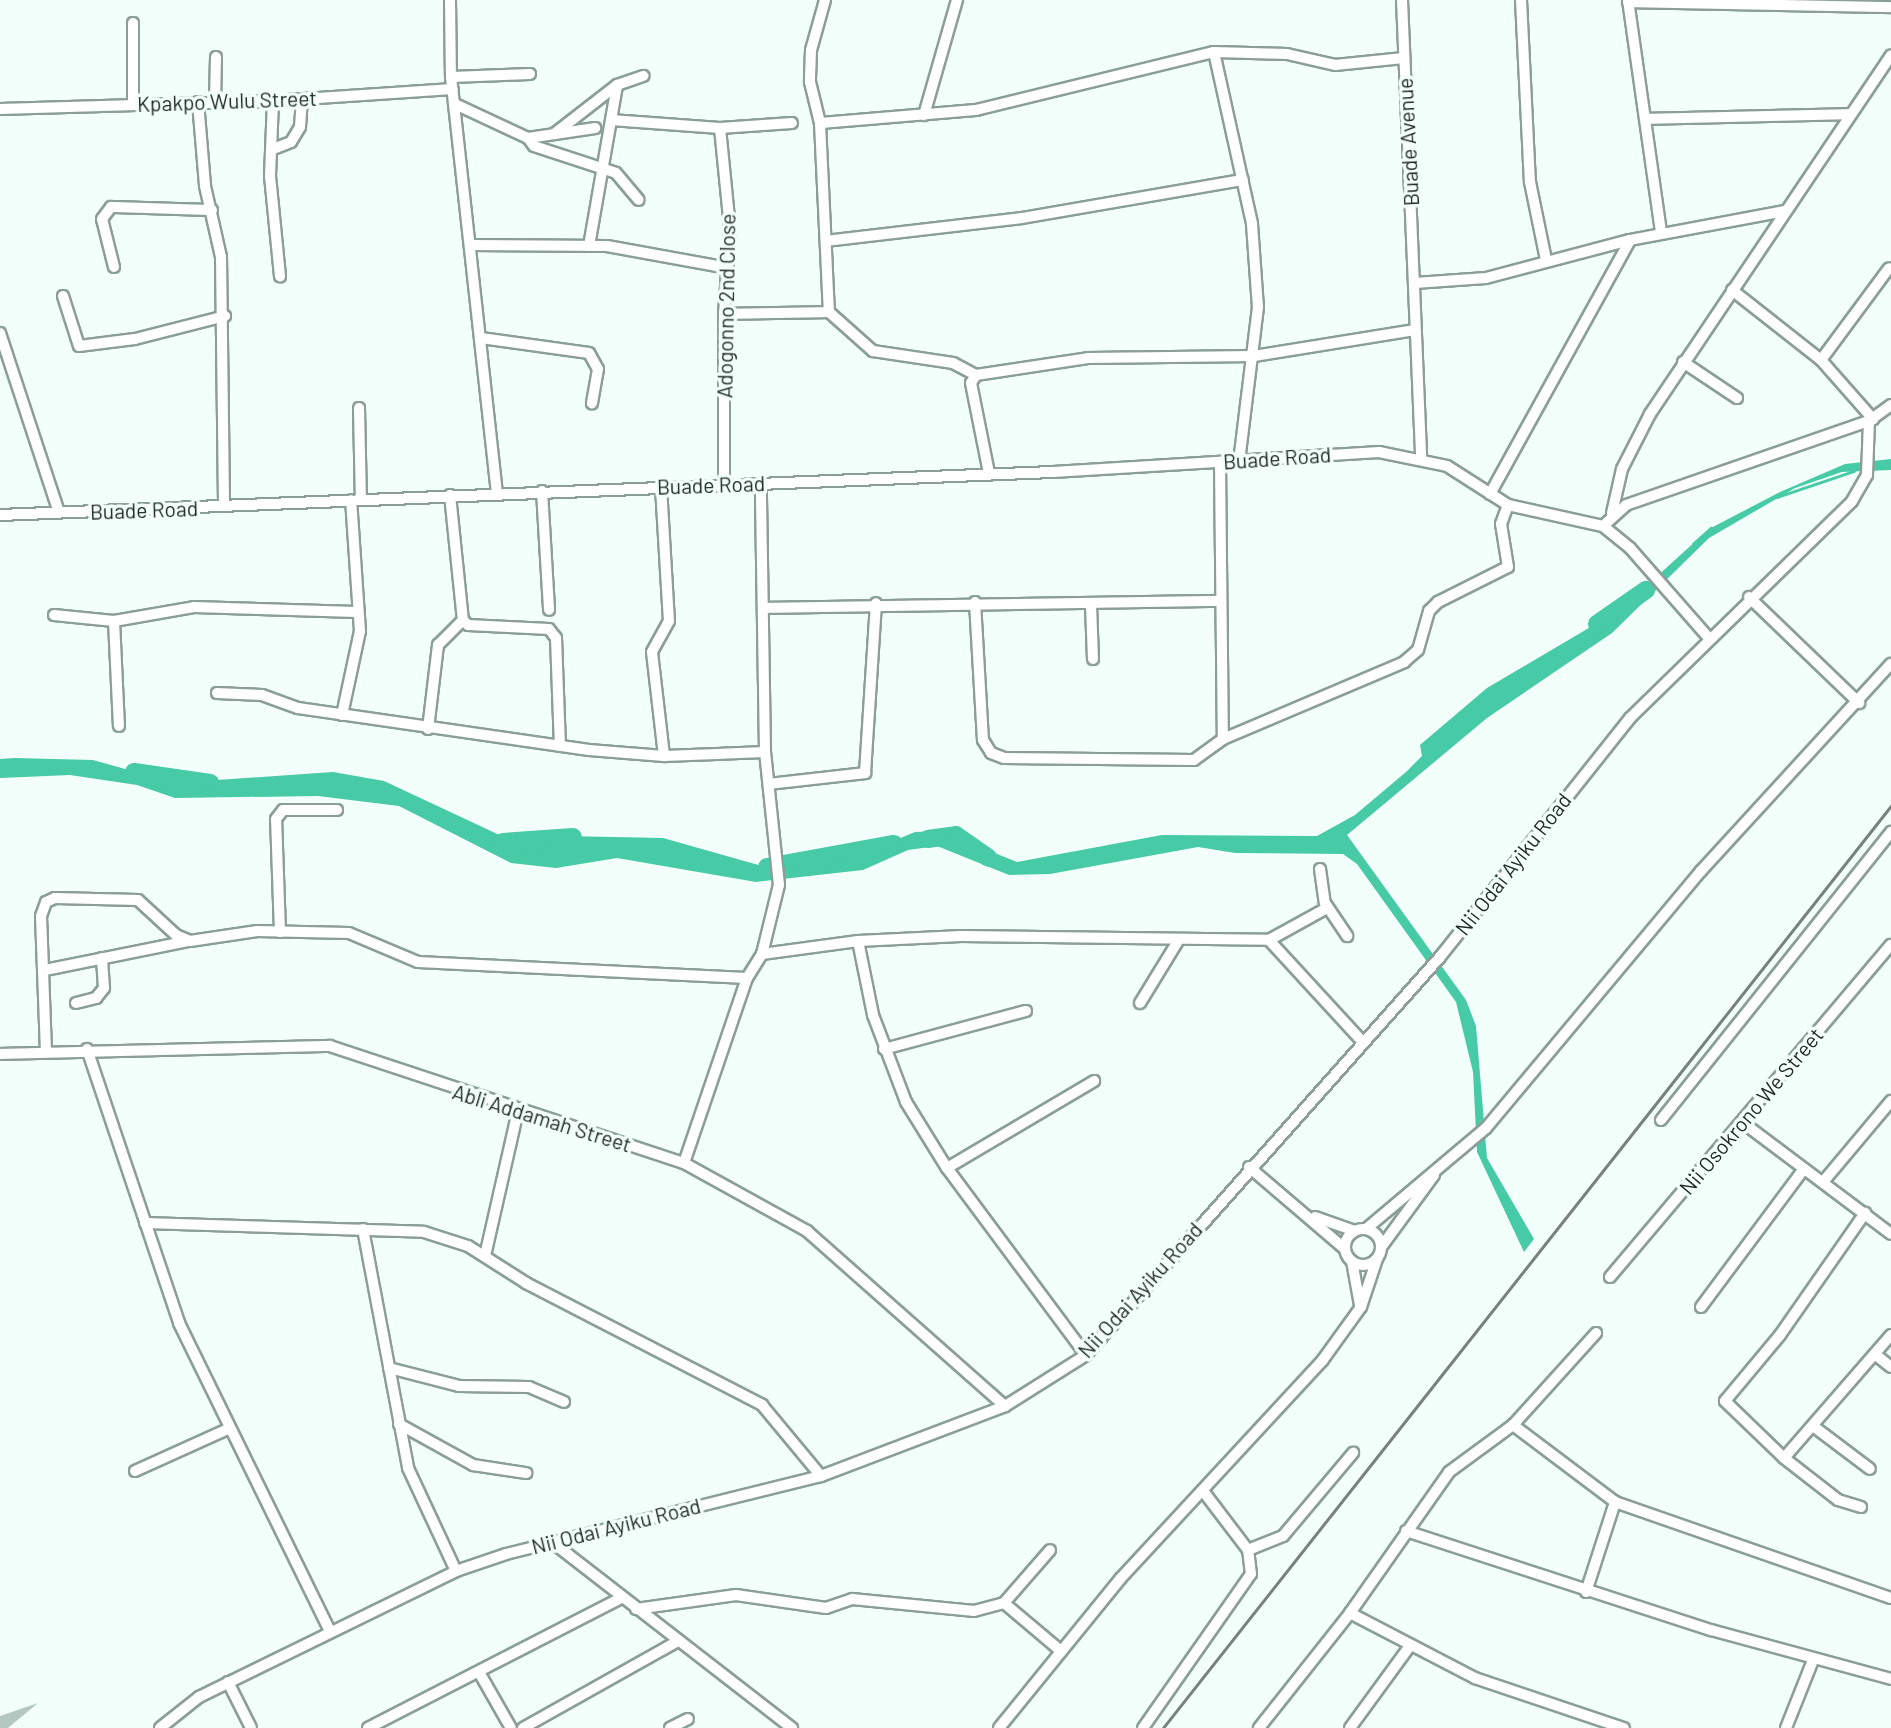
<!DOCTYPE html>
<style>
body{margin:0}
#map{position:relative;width:1891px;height:1728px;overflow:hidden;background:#f2fffa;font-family:Barlow,sans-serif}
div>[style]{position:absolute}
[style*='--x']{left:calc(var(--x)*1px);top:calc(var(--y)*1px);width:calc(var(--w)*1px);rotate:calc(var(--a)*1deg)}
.water>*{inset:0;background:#47caa6}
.stream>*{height:2.5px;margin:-1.25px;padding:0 1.25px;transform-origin:1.25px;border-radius:1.25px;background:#47caa6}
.river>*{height:18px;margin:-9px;padding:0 9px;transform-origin:9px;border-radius:9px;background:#47caa6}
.building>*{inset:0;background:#b4c8c1}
.roads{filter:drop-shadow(2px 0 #8b9e97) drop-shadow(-2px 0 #8b9e97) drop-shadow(0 2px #8b9e97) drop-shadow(0 -2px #8b9e97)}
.minor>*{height:10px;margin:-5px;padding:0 5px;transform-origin:5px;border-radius:5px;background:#fff}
.minor>.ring{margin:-5px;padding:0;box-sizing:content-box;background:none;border:10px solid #fff;border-radius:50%}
.rail>*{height:2.5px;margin:-1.25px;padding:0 1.25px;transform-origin:1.25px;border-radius:1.25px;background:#77817d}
span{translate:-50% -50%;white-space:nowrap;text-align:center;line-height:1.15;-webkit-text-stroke:7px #f2fffa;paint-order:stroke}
.street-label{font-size:21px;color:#232b28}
</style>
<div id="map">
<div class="water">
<i style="clip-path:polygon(1891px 459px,1891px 470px,1842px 472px,1795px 488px,1709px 538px,1612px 633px,1487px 718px,1347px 835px,1466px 1000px,1476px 1026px,1487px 1158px,1534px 1239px,1524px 1252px,1477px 1152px,1473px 1072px,1456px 1002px,1357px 864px,1343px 854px,1235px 853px,1198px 847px,1050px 874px,1009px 875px,937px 846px,908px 850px,863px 870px,756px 882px,617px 858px,556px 868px,511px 863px,399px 806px,318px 796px,175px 798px,137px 785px,70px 775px,0 778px,0 759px,15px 758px,93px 760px,175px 783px,333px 772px,384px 781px,508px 839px,537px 845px,564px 836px,663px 838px,762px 866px,845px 861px,915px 832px,940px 831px,1017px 862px,1162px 835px,1317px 836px,1355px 815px,1406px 772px,1422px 756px,1420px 745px,1487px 688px,1621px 609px,1709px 529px,1780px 492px,1845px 464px)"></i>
</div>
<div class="stream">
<i style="--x:1777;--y:497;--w:81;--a:-18.7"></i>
<i style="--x:1693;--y:544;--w:24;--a:-42"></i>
</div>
<div class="river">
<i style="--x:1597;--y:624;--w:60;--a:-34.8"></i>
<i style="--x:134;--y:772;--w:77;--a:8.2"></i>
<i style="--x:928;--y:839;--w:28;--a:-8"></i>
<i style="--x:956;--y:835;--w:39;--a:35"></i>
<i style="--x:503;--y:842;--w:70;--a:-4.1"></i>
<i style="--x:767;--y:867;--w:129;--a:-10.3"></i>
</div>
<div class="building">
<i style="clip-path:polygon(38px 1703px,8px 1728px,0 1728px,0 1716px)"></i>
</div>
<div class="roads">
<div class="minor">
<i style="--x:450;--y:0;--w:77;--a:89.3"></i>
<i style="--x:451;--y:77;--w:419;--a:83.7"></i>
<i style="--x:825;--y:0;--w:52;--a:105.6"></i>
<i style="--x:811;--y:50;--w:32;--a:92"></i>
<i style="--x:810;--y:82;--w:42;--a:76.3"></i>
<i style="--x:820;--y:123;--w:189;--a:87.3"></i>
<i style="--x:829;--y:312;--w:59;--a:41.6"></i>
<i style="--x:873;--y:351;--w:81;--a:8.5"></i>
<i style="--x:953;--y:363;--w:26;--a:28"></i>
<i style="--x:976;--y:375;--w:113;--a:-8.6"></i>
<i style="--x:1088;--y:358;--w:166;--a:-0.7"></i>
<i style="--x:1254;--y:356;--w:163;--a:-9.2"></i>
<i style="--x:1402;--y:0;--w:457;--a:87.6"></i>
<i style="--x:1521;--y:0;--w:182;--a:87.2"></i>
<i style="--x:1530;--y:182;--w:80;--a:78.4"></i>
<i style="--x:1628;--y:0;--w:235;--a:81.9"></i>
<i style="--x:1628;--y:2;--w:263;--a:1.1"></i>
<i style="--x:1214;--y:52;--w:176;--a:77.5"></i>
<i style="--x:1252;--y:224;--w:83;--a:85.9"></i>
<i style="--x:1258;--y:307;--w:156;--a:97"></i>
<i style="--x:451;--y:77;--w:79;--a:-2.2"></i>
<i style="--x:215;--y:101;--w:44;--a:-88.7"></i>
<i style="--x:273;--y:101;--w:75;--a:92.3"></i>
<i style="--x:270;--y:176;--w:101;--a:84.3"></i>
<i style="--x:198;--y:102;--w:84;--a:85.2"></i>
<i style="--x:205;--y:186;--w:73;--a:77.3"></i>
<i style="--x:221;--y:257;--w:249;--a:89.3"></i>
<i style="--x:133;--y:103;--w:80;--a:-90"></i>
<i style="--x:455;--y:104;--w:81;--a:25"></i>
<i style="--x:528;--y:138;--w:68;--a:-8.5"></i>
<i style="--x:0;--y:109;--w:273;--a:-1.7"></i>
<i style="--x:273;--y:101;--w:180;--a:-3.8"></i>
<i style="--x:924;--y:115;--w:120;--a:-74"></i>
<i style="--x:1646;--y:119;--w:204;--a:-1.4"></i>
<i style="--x:611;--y:120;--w:109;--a:4.2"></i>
<i style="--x:720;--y:128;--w:72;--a:-4"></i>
<i style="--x:820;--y:123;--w:157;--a:-4.8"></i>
<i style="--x:976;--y:110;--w:245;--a:-13.7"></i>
<i style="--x:1214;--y:52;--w:73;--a:1.6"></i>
<i style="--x:1287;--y:54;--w:49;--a:12.9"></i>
<i style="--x:1335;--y:65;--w:69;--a:-5.8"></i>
<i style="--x:720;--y:128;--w:101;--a:84.3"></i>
<i style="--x:730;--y:229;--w:85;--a:94"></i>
<i style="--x:724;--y:314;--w:170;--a:90"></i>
<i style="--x:554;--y:134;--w:80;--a:-37.9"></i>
<i style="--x:528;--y:138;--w:10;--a:53"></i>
<i style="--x:534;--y:146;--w:86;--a:18.2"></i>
<i style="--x:616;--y:173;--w:35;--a:50"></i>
<i style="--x:273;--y:149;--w:19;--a:-21"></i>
<i style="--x:291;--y:142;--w:17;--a:-59"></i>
<i style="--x:300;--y:127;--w:27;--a:-86"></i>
<i style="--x:826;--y:241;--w:197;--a:-6.7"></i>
<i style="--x:1022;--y:218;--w:224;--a:-9.8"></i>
<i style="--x:471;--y:245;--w:136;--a:0.4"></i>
<i style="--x:607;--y:246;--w:123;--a:10.3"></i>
<i style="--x:589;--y:246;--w:163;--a:-80.1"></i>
<i style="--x:617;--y:85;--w:28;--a:-19"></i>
<i style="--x:114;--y:267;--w:49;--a:-104"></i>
<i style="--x:102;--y:219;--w:15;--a:-53"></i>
<i style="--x:111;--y:207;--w:101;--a:1.7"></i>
<i style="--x:1415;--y:283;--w:71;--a:-4"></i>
<i style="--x:1486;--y:278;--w:149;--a:-14.8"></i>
<i style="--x:1630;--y:240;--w:158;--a:-10.6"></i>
<i style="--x:1732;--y:290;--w:113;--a:38.2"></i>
<i style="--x:1821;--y:360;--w:79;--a:48.6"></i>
<i style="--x:63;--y:296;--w:52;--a:72.3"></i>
<i style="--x:79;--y:346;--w:56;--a:-7.1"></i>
<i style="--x:135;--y:339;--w:93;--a:-14.3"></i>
<i style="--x:724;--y:314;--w:105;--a:-1.1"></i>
<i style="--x:0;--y:333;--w:188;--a:71.8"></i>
<i style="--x:481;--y:338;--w:109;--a:7.9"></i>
<i style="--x:589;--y:353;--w:18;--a:61"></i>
<i style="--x:598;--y:369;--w:35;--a:100"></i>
<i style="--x:1821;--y:360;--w:114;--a:-53.5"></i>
<i style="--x:1683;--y:362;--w:65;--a:33.7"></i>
<i style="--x:976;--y:375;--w:9;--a:122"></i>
<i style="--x:971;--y:383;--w:92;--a:78.7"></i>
<i style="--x:359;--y:408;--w:92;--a:88.8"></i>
<i style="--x:1220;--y:463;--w:276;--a:89.4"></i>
<i style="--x:661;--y:487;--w:134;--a:86.6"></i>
<i style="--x:669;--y:621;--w:35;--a:119"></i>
<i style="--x:652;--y:652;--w:105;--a:83.4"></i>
<i style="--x:542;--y:491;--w:119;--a:86.6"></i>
<i style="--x:1490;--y:494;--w:290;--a:-61.1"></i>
<i style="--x:450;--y:495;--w:126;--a:84.1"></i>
<i style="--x:463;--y:620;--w:7;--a:45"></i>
<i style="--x:468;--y:625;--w:81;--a:2.8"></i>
<i style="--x:549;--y:629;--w:11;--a:52"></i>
<i style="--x:556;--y:638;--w:108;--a:87.9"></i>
<i style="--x:1612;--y:513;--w:45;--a:-77.2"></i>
<i style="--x:1622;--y:469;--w:62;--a:-63"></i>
<i style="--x:1650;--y:414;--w:432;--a:-56.1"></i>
<i style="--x:0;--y:515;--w:1054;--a:-2.34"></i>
<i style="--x:1053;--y:472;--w:327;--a:-3.5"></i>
<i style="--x:1379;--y:452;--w:69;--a:11.6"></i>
<i style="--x:1447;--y:466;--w:72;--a:32.6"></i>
<i style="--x:1508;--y:505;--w:97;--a:12.5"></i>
<i style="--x:1603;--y:526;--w:35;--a:39"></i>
<i style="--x:1630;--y:548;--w:118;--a:48.8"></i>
<i style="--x:1603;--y:526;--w:31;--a:-42"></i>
<i style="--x:1626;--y:505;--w:257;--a:-19.1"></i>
<i style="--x:1749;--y:597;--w:153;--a:43.9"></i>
<i style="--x:975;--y:602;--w:138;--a:86.7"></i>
<i style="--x:983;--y:740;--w:15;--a:58"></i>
<i style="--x:991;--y:753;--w:14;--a:21"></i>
<i style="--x:1004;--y:758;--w:190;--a:0.6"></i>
<i style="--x:1194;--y:760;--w:36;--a:-36"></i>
<i style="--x:1223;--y:739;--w:197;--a:-23"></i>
<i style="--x:1404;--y:662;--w:18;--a:-41"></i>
<i style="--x:1418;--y:650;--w:41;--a:-74.2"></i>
<i style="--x:1429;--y:611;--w:13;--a:-45"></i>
<i style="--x:1438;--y:602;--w:78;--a:-26.6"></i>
<i style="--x:1508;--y:567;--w:44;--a:-99.2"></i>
<i style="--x:1501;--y:524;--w:20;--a:-70"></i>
<i style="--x:1091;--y:605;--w:54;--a:87.9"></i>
<i style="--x:764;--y:608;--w:457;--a:-0.9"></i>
<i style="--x:54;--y:615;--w:60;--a:5.7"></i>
<i style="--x:114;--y:621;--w:81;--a:-9.9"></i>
<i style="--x:194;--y:607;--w:162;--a:1.8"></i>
<i style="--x:114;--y:621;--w:105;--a:87.3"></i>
<i style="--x:217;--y:693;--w:45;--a:2.5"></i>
<i style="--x:262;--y:695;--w:38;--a:20"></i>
<i style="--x:298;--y:708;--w:294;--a:8.2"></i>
<i style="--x:589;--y:750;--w:75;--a:4.6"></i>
<i style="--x:664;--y:756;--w:101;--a:-2.3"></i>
<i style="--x:342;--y:715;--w:86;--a:-77.9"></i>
<i style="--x:360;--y:631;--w:131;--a:-93.9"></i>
<i style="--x:428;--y:729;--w:85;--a:-83.2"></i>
<i style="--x:438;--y:645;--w:35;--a:-45"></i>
<i style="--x:769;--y:784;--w:97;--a:-6.5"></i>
<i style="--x:865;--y:773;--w:170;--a:-86.3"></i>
<i style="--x:1320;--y:869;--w:34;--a:82"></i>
<i style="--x:1325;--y:903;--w:40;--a:56"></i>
<i style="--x:280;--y:932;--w:113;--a:-92"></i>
<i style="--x:276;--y:819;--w:11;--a:-52"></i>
<i style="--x:283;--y:810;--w:54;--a:0"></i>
<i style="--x:1269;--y:940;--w:66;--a:-28.9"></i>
<i style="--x:858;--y:941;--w:76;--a:78.5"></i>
<i style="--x:873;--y:1015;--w:93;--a:69.2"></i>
<i style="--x:906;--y:1102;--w:78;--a:58.2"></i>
<i style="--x:947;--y:1168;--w:233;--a:53.4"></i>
<i style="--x:762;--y:954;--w:97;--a:-7.7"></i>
<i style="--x:858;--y:941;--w:103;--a:-2.8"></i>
<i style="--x:961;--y:936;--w:308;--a:0.7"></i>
<i style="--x:1269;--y:940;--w:137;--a:47.4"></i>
<i style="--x:45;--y:970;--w:147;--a:-11.4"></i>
<i style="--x:76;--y:1003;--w:21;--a:-14"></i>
<i style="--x:96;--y:998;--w:13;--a:-51"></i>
<i style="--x:104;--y:988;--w:30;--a:-94"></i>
<i style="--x:1140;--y:1003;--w:73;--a:-58.5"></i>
<i style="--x:87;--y:1049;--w:289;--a:71.4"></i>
<i style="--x:179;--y:1323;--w:343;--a:63.9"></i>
<i style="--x:884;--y:1049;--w:147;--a:-15"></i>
<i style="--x:46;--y:1052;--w:136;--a:-92.1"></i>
<i style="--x:41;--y:916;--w:15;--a:-70"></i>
<i style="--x:46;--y:902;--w:10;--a:-24"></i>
<i style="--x:55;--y:898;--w:83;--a:1.4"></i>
<i style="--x:138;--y:900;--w:52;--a:42.6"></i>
<i style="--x:176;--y:935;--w:15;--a:23"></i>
<i style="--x:190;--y:941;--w:68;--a:-8.5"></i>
<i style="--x:257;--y:931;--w:92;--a:1.2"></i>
<i style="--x:349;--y:933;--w:75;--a:22.8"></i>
<i style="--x:418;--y:962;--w:329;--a:2.8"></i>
<i style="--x:0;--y:1054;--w:330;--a:-1.4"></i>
<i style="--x:330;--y:1046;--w:373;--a:18.3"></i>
<i style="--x:684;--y:1163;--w:141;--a:28.9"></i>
<i style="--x:807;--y:1231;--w:264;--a:41.5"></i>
<i style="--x:1661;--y:1120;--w:369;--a:-51.4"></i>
<i style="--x:1742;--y:1122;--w:186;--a:36.9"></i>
<i style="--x:684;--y:1163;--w:195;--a:-71.2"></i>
<i style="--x:747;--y:978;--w:28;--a:-58"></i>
<i style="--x:762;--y:954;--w:71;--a:-76.2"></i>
<i style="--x:779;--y:885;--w:134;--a:-96"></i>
<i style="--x:765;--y:752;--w:268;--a:-90.9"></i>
<i style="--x:1249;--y:1167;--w:126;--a:40.5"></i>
<i style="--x:947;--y:1168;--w:171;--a:-30.6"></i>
<i style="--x:1823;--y:1182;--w:106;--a:-50"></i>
<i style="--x:1315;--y:1217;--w:42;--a:19.3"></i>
<i style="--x:145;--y:1223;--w:279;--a:1.8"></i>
<i style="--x:424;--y:1232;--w:46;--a:17.7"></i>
<i style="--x:468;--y:1246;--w:69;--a:32.5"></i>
<i style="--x:526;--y:1283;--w:266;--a:27.3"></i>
<i style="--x:762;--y:1405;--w:92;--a:50.3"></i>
<i class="ring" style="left:1345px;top:1229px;width:26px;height:26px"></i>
<i style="--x:363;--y:1229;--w:243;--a:79.3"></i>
<i style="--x:408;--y:1468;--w:114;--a:65"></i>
<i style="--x:1366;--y:1229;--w:157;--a:-40.1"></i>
<i style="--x:1486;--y:1128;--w:335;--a:-50.1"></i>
<i style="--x:1701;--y:871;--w:281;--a:-47.5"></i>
<i style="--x:1382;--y:1246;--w:88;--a:-53.8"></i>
<i style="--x:485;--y:1256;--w:149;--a:-77.2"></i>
<i style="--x:1352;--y:1261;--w:45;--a:79.7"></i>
<i style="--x:1610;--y:1277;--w:435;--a:-49.8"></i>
<i style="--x:1701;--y:1307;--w:172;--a:-53.3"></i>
<i style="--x:1876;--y:1355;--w:19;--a:39"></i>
<i style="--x:389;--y:1368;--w:72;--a:14.4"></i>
<i style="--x:459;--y:1386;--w:70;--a:0.8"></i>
<i style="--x:529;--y:1387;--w:38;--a:23"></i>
<i style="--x:399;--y:1424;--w:85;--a:29"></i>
<i style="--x:473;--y:1465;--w:54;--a:8.6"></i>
<i style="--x:1513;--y:1425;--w:128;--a:37"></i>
<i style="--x:1615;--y:1502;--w:292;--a:19.2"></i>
<i style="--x:1813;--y:1426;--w:71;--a:37"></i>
<i style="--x:1784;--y:1458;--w:163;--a:-49"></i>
<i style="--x:135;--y:1471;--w:102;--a:-24.3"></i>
<i style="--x:1861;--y:1507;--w:24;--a:-163"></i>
<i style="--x:1838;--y:1500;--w:68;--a:-142.1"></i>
<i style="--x:1784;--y:1458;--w:82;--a:-136"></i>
<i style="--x:1725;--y:1401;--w:86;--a:-50.2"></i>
<i style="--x:1780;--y:1335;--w:149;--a:-55.1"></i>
<i style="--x:1406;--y:1531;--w:321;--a:18"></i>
<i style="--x:1711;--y:1630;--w:187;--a:15.2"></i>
<i style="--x:552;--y:1542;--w:304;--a:37.8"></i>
<i style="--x:1248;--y:1550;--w:38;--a:-22"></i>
<i style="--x:1283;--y:1536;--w:109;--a:-49.9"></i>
<i style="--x:1586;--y:1592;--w:95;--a:-72.1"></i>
<i style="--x:1004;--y:1603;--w:75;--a:40.1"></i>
<i style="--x:636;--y:1609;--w:101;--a:-8"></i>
<i style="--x:736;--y:1595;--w:91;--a:8.2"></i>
<i style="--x:826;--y:1608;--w:28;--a:-19"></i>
<i style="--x:852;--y:1599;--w:123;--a:5.6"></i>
<i style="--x:974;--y:1611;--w:31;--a:-15"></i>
<i style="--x:1004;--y:1603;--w:70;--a:-49"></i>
<i style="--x:1350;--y:1613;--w:141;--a:27.5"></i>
<i style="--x:1475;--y:1678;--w:157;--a:18.6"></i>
<i style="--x:479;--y:1672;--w:64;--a:60.3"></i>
<i style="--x:228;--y:1682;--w:51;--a:63.4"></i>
<i style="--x:160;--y:1728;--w:50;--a:-38.5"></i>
<i style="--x:199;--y:1697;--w:286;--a:-26.1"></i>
<i style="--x:456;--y:1571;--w:53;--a:-18.8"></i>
<i style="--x:506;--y:1554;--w:325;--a:-13.9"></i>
<i style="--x:821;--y:1476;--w:197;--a:-20.8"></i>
<i style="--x:1005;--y:1406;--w:96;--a:-32.2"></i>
<i style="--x:1086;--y:1355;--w:533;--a:-48.35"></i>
<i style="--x:1440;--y:957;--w:305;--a:-51.5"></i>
<i style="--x:1630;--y:718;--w:310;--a:-44.3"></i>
<i style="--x:1852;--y:501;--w:30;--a:-60"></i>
<i style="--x:1867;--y:475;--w:54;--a:-87.9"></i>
<i style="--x:1869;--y:421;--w:27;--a:-36"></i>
<i style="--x:368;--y:1728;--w:284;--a:-27.2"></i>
<i style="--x:523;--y:1728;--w:178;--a:-29.3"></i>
<i style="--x:670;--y:1728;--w:20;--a:-27"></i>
<i style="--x:999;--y:1728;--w:193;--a:-50.9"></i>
<i style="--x:1121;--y:1578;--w:296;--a:-47.2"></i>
<i style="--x:1322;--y:1361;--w:67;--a:-54.2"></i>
<i style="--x:1361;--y:1307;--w:51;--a:-71.6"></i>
<i style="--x:1143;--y:1728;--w:188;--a:-55"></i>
<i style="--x:1251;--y:1574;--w:24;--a:-97"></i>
<i style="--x:1248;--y:1550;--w:74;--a:-127.3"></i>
<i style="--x:1259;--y:1728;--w:147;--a:-51.6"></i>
<i style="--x:1350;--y:1613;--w:172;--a:-54.9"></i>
<i style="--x:1449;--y:1472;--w:79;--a:-36.3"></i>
<i style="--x:1513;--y:1425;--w:124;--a:-47.9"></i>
<i style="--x:1350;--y:1728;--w:100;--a:-53.9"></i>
<i style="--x:1786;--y:1728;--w:73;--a:-68.3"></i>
</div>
</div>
<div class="rail">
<i style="--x:1163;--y:1728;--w:1175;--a:-51.71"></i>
</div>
<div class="street-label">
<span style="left:227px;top:101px;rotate:-2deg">Kpakpo Wulu Street</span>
<span style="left:1408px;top:142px;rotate:-93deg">Buade Avenue</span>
<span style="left:726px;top:306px;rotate:-89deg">Adogonno 2nd Close</span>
<span style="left:1277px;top:458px;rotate:-4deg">Buade Road</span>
<span style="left:711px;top:485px;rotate:-2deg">Buade Road</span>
<span style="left:144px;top:510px;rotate:-2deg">Buade Road</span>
<span style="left:1513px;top:864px;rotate:-52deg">Nii Odai Ayiku Road</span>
<span style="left:1751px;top:1111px;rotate:-50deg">Nii Osokrono We Street</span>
<span style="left:542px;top:1118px;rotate:17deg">Abli Addamah Street</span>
<span style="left:1140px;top:1290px;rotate:-48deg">Nii Odai Ayiku Road</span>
<span style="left:616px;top:1526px;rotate:-14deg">Nii Odai Ayiku Road</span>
</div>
</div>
